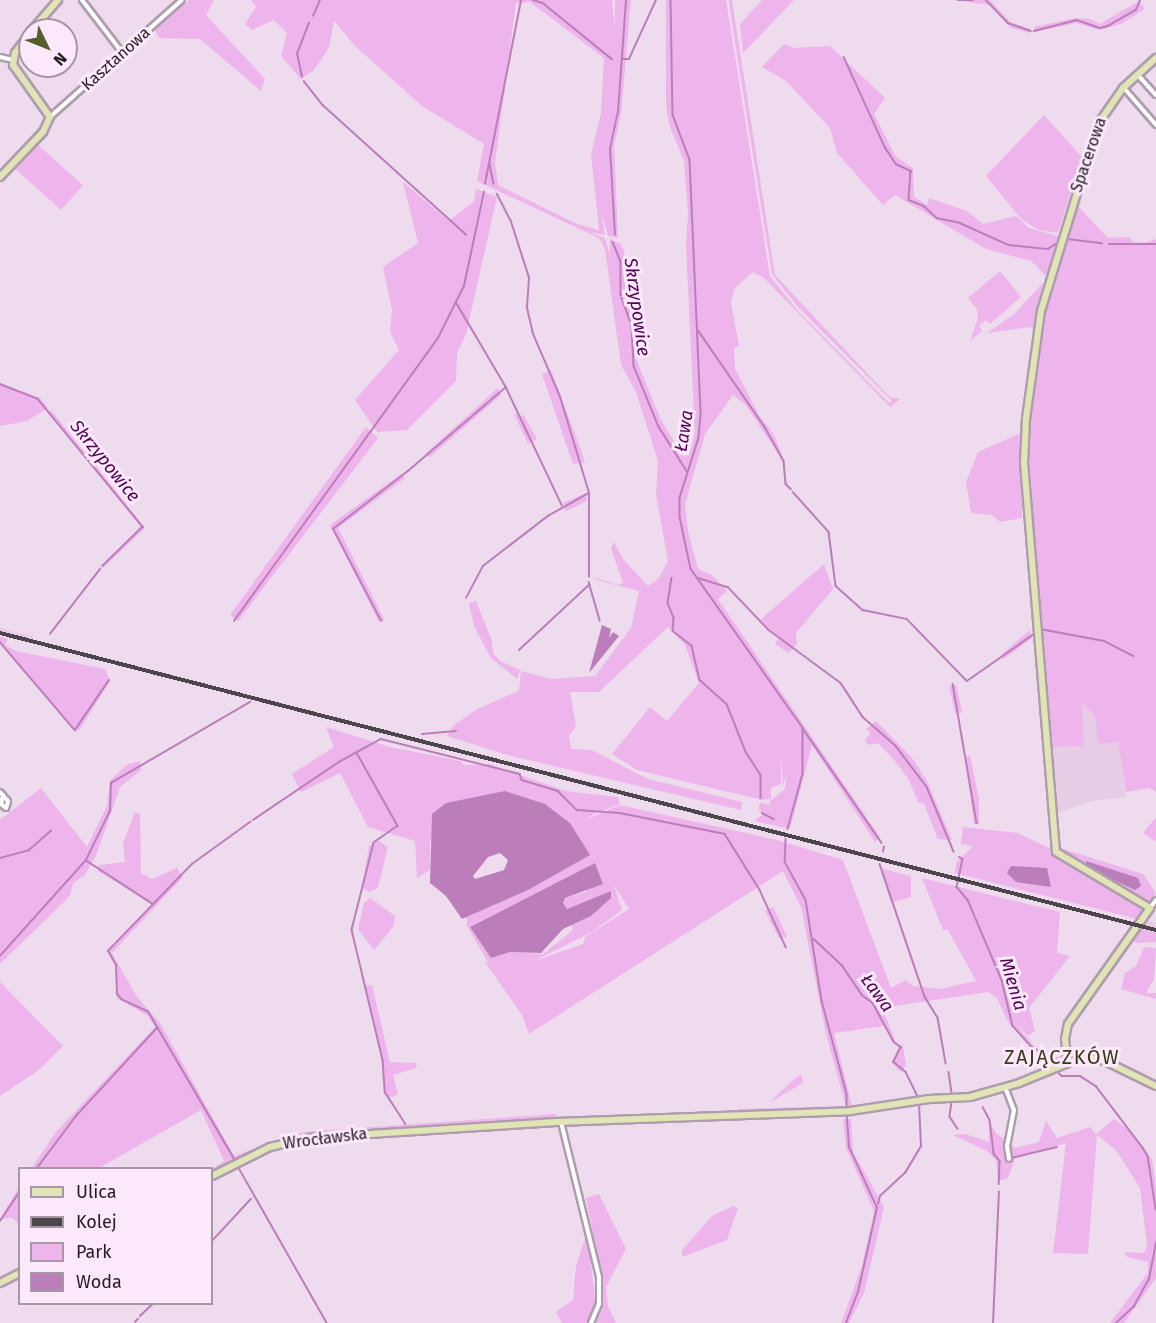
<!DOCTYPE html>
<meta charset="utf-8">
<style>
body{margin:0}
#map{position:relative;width:1156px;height:1323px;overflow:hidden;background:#eedbed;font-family:"Fira Sans",sans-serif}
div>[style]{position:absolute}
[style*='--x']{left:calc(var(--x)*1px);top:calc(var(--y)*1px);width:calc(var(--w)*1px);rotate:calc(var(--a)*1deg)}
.built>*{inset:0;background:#e6cde5;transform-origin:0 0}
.green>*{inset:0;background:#edb5eb;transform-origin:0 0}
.water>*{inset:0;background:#bb7eba}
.stream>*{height:1.5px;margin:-0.75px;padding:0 0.75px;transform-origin:0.75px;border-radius:0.75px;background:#bb7eba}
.roads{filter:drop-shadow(2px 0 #af9dae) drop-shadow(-2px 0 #af9dae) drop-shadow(0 2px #af9dae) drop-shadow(0 -2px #af9dae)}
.street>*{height:4px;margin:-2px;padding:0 2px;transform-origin:2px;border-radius:2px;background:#fff}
.secondary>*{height:6px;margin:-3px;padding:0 3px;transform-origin:3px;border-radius:3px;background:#e1e5b5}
.rail>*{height:4px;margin-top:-2px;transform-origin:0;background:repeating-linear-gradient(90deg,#fbe8fa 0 4.5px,#4d454d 0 9px);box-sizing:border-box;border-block:2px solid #4d454d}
span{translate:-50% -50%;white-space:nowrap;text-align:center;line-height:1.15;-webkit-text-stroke:6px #fbe8fa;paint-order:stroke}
.street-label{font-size:16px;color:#231d23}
.water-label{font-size:18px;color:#500052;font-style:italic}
.quarter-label{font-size:20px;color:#353b13;letter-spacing:1.5px}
.legend{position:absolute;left:18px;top:1167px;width:195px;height:138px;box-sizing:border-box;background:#fbe8fa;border:2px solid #a597a4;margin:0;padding:8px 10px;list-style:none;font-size:18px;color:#231d23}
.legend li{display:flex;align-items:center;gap:12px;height:30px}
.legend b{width:30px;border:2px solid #a597a4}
.north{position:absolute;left:18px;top:18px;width:60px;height:60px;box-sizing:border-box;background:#fbe8fa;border:2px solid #a597a4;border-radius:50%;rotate:133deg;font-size:16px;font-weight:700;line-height:24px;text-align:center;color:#231d23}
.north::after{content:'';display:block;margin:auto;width:21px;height:27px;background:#575e2d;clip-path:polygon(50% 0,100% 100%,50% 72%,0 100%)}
</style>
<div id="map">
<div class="built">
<i style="left:0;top:628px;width:34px;height:6px;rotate:14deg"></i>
<i style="clip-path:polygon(1081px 701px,1095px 717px,1098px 744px,1118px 741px,1126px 797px,1093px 801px,1057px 813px,1050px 747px,1084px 746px)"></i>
<i style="clip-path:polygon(1144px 920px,1156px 923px,1156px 933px,1139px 928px)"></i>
</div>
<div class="green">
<i style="clip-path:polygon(189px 0,214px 0,206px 15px,265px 79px,261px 91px,200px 39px,159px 38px,155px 29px)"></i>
<i style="clip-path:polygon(evenodd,251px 0,612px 0,615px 30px,615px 0,631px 0,621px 114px,614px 146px,618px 238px,608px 236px,601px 211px,605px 235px,590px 232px,605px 238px,610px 255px,610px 239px,621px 244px,627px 259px,625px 292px,635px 330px,635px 356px,660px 418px,683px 456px,689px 455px,695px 435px,686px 245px,688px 213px,684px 161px,669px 125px,666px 105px,666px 0,726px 0,770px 276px,798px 311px,889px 403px,892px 401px,797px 306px,772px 274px,732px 24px,729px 0,732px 0,775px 275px,880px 387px,890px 397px,900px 399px,890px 407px,764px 278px,753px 272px,735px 288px,731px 302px,739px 346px,734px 348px,735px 369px,759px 415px,774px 435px,787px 467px,745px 404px,733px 395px,705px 434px,685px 505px,688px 531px,698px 569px,712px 575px,727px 591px,718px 599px,880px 837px,875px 842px,812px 745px,790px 829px,754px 821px,763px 814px,758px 808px,761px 802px,771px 806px,769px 802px,785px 789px,787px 773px,783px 786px,781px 753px,781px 784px,771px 788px,771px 799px,762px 800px,637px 770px,612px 754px,650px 707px,667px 721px,699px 683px,685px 645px,668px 627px,599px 692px,570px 692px,576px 726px,569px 736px,571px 749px,592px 750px,648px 779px,742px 802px,741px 810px,511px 756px,447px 736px,453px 726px,477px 709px,519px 691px,521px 671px,551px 679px,595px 676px,631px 628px,639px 591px,597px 580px,592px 577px,619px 585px,623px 582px,611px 549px,614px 542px,623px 559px,648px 586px,659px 578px,668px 561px,656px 495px,658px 461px,636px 392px,621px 365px,605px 249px,599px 238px,477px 181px,484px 144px,422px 106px,355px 46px,334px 21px,329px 48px,313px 71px,301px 79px,281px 56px,287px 33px,274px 20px,252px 30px,245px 24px,256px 7px,251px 0,530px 2px,604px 58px,601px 113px,591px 154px,599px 230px,577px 224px,498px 185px,495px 163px,516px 3px,530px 2px)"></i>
<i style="clip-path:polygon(762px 0,794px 0,743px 53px,740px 24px)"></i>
<i style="clip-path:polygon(953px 0,990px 0,1010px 22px,1030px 29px,1030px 33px,1011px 28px,990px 5px)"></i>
<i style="clip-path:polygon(1139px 1px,1145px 9px,1121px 24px,1099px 30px,1076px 23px,1035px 32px,1034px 27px,1075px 18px,1090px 19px,1100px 24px)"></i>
<i style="clip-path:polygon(784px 44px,794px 48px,830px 46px,885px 98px,874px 114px,896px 157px,913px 168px,914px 197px,927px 205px,929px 198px,967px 211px,983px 224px,1016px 216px,1029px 228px,1058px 236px,1048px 273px,1045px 275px,1031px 261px,986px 249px,895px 195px,883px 205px,837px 153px,830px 128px,786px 81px,762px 67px)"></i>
<i style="clip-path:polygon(1044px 115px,1082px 157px,1058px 233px,1039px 230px,1021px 219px,986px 176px)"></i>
<i style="left:37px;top:144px;width:62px;height:33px;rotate:42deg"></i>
<i style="clip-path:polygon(403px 182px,449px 221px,474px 201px,476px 189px,497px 197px,466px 334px,457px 353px,456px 381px,407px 430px,377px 432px,355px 400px,399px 350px,390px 332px,392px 310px,383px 267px,418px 243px)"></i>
<i style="clip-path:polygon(1076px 204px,1108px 238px,1130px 237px,1133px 242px,1144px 243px,1156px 239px,1156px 792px,1150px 788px,1126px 792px,1118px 742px,1098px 744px,1095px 717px,1082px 702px,1084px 746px,1050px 747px,1029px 496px,1030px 418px,1045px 310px)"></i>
<i style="clip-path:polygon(1000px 271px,1021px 297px,990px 324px,986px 320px,979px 326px,982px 331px,970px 341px,978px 318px,977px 309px,968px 298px)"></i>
<i style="clip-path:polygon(1043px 283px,1033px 332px,1031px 327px,987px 333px,1013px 315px)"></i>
<i style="clip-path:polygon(551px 370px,581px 450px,585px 463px,573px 464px,542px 374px)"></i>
<i style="clip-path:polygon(0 383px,40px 398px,48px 408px,27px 421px,0 426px)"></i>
<i style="clip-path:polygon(498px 388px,501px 395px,430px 457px,425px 454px)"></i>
<i style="clip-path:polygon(51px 410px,145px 528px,103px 568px,102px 565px,141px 527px,48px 413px)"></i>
<i style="clip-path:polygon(514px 414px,524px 416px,537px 439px,528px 444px)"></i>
<i style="clip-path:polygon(366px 427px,378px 438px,238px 621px,230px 615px)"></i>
<i style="clip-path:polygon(1021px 433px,1022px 518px,1000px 522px,992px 515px,971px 513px,966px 482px,978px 452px)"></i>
<i style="clip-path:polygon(401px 474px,405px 478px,338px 528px,385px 621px,379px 622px,330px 525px)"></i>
<i style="clip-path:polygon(586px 493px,587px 501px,566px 511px,563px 503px)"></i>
<i style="clip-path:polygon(824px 564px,833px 589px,796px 633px,797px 643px,789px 653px,775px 644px,779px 637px,760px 620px)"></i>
<i style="clip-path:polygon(476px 601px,492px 641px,493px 653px,500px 661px,520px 670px,517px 679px,491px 658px,474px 626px,469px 603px)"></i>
<i style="clip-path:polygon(1030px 630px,1032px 638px,1004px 659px,1001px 655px)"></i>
<i style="clip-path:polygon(0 637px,8px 639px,5px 645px,16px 651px,105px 669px,110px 681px,80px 729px,75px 731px,0 643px)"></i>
<i style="left:956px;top:685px;width:28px;height:7px;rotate:77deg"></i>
<i style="clip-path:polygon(876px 721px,913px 759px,927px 781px,952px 840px,938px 839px,924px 804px,918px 802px,909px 780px,895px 761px,878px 743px,869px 745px,865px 741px,870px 733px,866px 729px)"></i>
<i style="clip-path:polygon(evenodd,326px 727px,390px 747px,461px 761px,464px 765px,489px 764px,566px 791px,618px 797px,620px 804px,594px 814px,585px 820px,620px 805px,777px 840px,843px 860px,891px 988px,906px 980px,913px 986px,940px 989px,976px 981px,948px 930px,943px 930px,922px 878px,1060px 912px,1057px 953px,1070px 956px,1029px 1008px,1035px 1031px,1028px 1036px,1015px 1023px,1034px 1046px,1052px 1059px,1062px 1055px,1064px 1044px,1064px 1060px,1041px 1072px,1050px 1062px,1031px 1048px,1008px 1022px,997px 998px,988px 992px,882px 1008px,896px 1042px,903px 1047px,906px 1065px,901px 1072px,891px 1062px,899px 1048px,884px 1026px,834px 1033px,852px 1106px,861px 1109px,740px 1113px,738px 1109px,846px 1106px,826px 1034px,801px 907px,783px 871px,529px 1034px,522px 1015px,485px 962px,488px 962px,467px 926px,467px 917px,528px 890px,570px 823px,545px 804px,430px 841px,430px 870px,417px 878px,415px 841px,368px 827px,340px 773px,301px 792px,292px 774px,334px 747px,326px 727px,595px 863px,586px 892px,565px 898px,563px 903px,567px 909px,611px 892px,591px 916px,571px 925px,573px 930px,543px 954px,510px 952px,491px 958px,471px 926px,595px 863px,326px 727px,614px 885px,629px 909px,585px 937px,583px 944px,534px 961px,592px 932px,622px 910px,614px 885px)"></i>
<i style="clip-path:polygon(970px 755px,979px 799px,979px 824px,974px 824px,966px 766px,965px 757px)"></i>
<i style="clip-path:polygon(140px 761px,141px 770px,120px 787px,96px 856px,85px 875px,73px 883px,70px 896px,0 964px,0 820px,41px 788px,87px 847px,107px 806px,110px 781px,126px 765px)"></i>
<i style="clip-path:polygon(135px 812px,140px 814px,141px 873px,152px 879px,177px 868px,183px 877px,112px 953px,137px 997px,160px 1023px,234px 1156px,303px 1132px,556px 1114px,556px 1120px,293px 1139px,212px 1174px,212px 1169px,224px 1161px,201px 1110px,99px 1168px,32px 1168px,55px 1133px,155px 1027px,148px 1016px,117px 998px,115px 965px,107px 951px,152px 904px,98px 871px,99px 865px,125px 862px,123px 843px)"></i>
<i style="clip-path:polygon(1156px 817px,1156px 842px,1143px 833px)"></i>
<i style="clip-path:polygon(963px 827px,1018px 833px,1051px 849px,1057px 847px,1143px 874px,1156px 893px,1137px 919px,955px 873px,956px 863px,973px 846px,961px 844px)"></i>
<i style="clip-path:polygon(378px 840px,388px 847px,378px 888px,369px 892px,362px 887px,369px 846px)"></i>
<i style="clip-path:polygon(880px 868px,911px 876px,911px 897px,891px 903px)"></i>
<i style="clip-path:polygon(370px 898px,395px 916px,393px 927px,374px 950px,358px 929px,364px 903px)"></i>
<i style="clip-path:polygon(773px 907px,787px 937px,779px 938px,765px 911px)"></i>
<i style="clip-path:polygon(1139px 928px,1156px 933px,1156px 942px,1136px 943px,1132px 939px)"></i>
<i style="clip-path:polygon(1144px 947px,1156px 948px,1154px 979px,1146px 993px,1156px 993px,1156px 999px,1121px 989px,1125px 973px,1136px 966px)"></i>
<i style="clip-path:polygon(0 982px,63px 1046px,39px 1070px,0 1096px)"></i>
<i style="clip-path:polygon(372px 985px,390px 1062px,417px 1063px,416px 1068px,393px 1075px,398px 1094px,392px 1097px,387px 1096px,383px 1080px,383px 1063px,364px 986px)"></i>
<i style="clip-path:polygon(801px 1075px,803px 1083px,770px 1102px,793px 1080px)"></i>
<i style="clip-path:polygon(828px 1115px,809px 1118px,740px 1119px,741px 1118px)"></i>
<i style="clip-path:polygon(843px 1119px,851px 1119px,853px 1152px,884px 1207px,864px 1293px,849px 1323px,841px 1323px,862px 1266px,874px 1211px,846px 1148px)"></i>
<i style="clip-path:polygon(1114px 1119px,1129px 1130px,1152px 1159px,1156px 1186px,1156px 1278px,1124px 1323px,1110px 1323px,1148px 1273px,1148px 1262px,1127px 1257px,1124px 1252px,1144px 1253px,1147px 1245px,1140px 1188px,1116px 1150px,1097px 1135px,1088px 1254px,1053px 1253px,1066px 1143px,1015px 1159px,1008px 1178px,1002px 1180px,998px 1180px,996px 1160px,987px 1151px,953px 1135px,965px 1134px,989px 1142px,989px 1121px,996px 1133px,1015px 1148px,1039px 1142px,1046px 1121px,1057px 1138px,1090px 1127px,1096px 1134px)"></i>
<i style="clip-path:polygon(19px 1187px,19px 1224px,12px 1218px,0 1219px)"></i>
<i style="clip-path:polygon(599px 1194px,626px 1249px,606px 1287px,608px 1306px,616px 1323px,596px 1323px,603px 1307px,603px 1285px,586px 1198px)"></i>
<i style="clip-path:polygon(733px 1206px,738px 1208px,727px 1240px,682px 1257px,682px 1250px,712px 1216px)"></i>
<i style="clip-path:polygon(587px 1232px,596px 1306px,590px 1323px,562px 1323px,556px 1312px,573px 1300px,576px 1266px)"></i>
</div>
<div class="water">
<i style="clip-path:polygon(602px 625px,611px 629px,609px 638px,613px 632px,619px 636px,589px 673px)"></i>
<i style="clip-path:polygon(evenodd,505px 791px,545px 804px,570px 823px,590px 855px,528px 890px,462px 919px,446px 896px,430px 883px,432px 814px,446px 803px,505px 791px,500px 853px,508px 860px,504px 870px,475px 879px,473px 876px,488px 857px,500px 853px)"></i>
<i style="clip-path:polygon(1086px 861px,1138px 878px,1141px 886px,1135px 890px,1086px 867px)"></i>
<i style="clip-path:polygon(595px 863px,603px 884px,565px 898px,563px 903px,567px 909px,611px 891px,611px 898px,591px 916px,563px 929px,541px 953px,510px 952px,491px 958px,470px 927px)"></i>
<i style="clip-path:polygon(1011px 866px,1047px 868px,1051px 887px,1016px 882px,1007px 873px)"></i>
</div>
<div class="stream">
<i style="--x:533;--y:0;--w:10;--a:17"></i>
<i style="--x:543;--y:3;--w:89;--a:39.1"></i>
<i style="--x:671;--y:0;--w:115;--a:89"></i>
<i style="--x:673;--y:115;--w:48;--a:69.3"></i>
<i style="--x:690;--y:160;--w:255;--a:87.5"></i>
<i style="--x:701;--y:415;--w:23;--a:95"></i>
<i style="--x:699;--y:438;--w:63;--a:107.6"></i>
<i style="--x:680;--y:498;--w:19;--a:90"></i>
<i style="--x:680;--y:517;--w:53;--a:78.1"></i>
<i style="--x:691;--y:569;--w:194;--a:54.8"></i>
<i style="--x:803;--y:728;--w:46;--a:90"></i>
<i style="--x:803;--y:774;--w:57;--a:105.3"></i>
<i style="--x:958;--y:0;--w:15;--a:0"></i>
<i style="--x:986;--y:0;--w:32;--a:46"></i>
<i style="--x:1008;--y:23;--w:24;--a:19"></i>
<i style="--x:313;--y:16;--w:17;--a:-66"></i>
<i style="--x:1034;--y:31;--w:44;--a:-14.3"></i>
<i style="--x:1077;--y:20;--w:24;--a:19"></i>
<i style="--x:1100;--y:28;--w:8;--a:-14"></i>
<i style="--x:1108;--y:26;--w:32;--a:-30"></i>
<i style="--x:1136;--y:10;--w:11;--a:-68"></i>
<i style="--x:844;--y:57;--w:99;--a:65.5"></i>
<i style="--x:885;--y:147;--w:20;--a:57"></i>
<i style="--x:896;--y:164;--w:17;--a:25"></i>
<i style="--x:911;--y:171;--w:29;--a:94"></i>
<i style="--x:909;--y:200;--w:16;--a:22"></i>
<i style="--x:924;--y:206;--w:18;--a:43"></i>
<i style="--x:937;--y:218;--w:24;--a:12"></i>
<i style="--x:960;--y:223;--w:54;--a:24.2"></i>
<i style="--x:1009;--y:245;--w:39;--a:6"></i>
<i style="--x:1048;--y:249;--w:13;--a:-32"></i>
<i style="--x:622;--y:59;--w:7;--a:0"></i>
<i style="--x:629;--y:59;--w:65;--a:-65.4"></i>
<i style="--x:302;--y:77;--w:24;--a:-102"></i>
<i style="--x:297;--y:54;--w:33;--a:-69"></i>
<i style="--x:304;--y:81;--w:31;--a:52"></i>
<i style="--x:323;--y:105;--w:193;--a:42.1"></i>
<i style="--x:490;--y:164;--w:20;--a:79"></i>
<i style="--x:485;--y:184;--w:187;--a:-78.9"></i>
<i style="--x:615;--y:235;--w:86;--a:-93.3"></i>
<i style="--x:610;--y:149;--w:38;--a:-78"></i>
<i style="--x:618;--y:112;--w:112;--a:-85.9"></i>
<i style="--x:1067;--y:239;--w:35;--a:7"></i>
<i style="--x:613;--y:242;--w:22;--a:68"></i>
<i style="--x:621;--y:262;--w:33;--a:90"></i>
<i style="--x:621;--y:295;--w:33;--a:70"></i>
<i style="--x:632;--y:326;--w:40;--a:87.1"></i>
<i style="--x:634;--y:366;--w:66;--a:67.7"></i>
<i style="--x:659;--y:427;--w:52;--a:57.5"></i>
<i style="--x:1109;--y:244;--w:47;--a:0"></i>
<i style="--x:456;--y:302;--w:99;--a:59.5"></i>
<i style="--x:506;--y:387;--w:131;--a:64.6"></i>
<i style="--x:698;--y:330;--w:118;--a:55.4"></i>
<i style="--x:765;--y:427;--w:39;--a:61"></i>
<i style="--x:784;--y:461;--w:23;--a:85"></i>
<i style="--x:786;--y:484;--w:7;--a:45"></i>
<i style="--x:0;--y:384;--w:41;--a:21.5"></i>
<i style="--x:38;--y:399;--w:166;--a:50.6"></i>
<i style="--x:143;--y:527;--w:56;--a:135.7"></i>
<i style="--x:793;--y:492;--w:54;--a:48"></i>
<i style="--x:829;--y:532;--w:54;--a:82.6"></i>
<i style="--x:836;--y:586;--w:36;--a:42"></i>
<i style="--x:863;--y:610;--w:45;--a:11.6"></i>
<i style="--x:907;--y:619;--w:86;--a:45.9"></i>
<i style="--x:967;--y:681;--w:85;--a:-35"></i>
<i style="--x:589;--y:577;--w:83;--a:-90"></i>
<i style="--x:672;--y:578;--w:25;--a:99"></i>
<i style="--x:668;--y:603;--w:16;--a:68"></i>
<i style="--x:674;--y:618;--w:13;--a:94"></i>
<i style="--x:673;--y:631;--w:24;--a:38"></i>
<i style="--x:692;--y:646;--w:35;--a:77"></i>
<i style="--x:700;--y:680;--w:36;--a:42"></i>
<i style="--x:727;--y:704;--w:52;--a:68.4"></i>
<i style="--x:746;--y:752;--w:27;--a:57"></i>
<i style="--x:761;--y:775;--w:23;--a:90"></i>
<i style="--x:698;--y:578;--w:31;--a:17"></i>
<i style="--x:728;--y:587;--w:59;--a:46.4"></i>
<i style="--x:769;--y:630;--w:89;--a:36.4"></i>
<i style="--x:841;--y:683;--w:40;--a:57.1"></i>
<i style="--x:863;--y:717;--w:44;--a:41.3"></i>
<i style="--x:896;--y:746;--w:51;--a:52.9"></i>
<i style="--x:927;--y:787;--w:70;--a:67.4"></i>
<i style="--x:589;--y:582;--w:40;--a:74"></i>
<i style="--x:466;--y:598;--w:36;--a:-62"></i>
<i style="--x:483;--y:566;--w:82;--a:-37.6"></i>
<i style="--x:548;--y:516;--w:47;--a:-29.3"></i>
<i style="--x:589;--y:493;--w:100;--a:-106.8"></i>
<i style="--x:560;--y:397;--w:69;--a:-113.2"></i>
<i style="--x:533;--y:334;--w:28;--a:-103"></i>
<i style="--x:527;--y:307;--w:29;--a:-86"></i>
<i style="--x:529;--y:278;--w:59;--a:-107.8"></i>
<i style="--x:511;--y:222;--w:31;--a:-117"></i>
<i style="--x:234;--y:621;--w:349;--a:-54.2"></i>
<i style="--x:438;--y:338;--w:58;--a:-63.4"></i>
<i style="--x:464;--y:286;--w:96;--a:-78"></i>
<i style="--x:381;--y:621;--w:104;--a:-117.6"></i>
<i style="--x:333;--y:529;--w:95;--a:-37.7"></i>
<i style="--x:408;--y:471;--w:129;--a:-40.6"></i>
<i style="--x:1040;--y:629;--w:65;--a:10.6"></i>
<i style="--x:1104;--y:641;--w:33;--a:27"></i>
<i style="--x:50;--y:634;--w:82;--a:-52.4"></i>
<i style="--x:0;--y:642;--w:116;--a:49.6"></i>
<i style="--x:75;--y:730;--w:60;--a:-55.8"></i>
<i style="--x:519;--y:650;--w:96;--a:-42.9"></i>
<i style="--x:953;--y:684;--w:141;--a:80.2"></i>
<i style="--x:804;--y:730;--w:137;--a:55.4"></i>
<i style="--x:422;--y:734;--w:34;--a:-5"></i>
<i style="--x:357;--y:753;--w:84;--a:60.7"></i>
<i style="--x:398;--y:826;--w:29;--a:145"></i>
<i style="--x:374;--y:843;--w:90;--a:104.2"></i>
<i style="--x:352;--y:930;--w:134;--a:76.6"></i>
<i style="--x:383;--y:1060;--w:32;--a:86"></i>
<i style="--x:385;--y:1092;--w:38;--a:57"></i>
<i style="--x:762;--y:813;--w:13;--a:27"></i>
<i style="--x:253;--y:820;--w:104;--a:-34"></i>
<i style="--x:339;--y:762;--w:48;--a:-28.7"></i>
<i style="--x:381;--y:739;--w:143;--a:14.1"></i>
<i style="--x:520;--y:774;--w:6;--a:72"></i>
<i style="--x:522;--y:780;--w:38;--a:17"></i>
<i style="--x:558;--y:791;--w:27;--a:45"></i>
<i style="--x:577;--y:810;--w:43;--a:4"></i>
<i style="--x:620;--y:813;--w:107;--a:11.3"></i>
<i style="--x:725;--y:834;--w:66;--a:58"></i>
<i style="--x:760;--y:890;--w:63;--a:65.5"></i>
<i style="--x:786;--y:839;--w:23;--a:92"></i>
<i style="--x:785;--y:862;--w:43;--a:61.1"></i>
<i style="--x:806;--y:900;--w:102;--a:81"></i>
<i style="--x:822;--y:1001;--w:96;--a:75"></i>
<i style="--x:847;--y:1094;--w:14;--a:90"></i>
<i style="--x:883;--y:852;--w:5;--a:-79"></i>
<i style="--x:959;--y:857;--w:4;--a:27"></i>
<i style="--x:963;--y:859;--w:29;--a:102"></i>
<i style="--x:957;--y:887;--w:17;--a:50"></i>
<i style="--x:968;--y:900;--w:87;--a:67"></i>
<i style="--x:1002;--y:980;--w:47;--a:76.6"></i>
<i style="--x:1013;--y:1026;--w:28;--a:48"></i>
<i style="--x:1032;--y:1047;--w:22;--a:30"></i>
<i style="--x:1051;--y:1058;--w:10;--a:66"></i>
<i style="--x:0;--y:858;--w:30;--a:-15"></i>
<i style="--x:29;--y:850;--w:29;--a:-41"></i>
<i style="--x:87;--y:861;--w:79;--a:33.1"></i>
<i style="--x:880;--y:864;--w:140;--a:71.3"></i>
<i style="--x:925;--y:997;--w:25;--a:58"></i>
<i style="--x:938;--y:1018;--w:46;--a:79.9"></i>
<i style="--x:814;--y:939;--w:38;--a:43"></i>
<i style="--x:842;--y:965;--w:36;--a:56"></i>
<i style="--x:862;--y:995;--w:14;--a:36"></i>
<i style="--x:873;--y:1003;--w:44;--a:61.7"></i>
<i style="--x:894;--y:1042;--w:9;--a:36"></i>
<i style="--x:901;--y:1047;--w:17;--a:115"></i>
<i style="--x:894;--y:1062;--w:16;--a:40"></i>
<i style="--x:906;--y:1072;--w:28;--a:64"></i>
<i style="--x:0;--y:956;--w:129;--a:-48.1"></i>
<i style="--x:86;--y:860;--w:55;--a:-63.9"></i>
<i style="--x:110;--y:811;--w:28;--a:-88"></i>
<i style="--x:111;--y:783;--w:161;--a:-30.2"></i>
<i style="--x:1057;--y:1071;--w:7;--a:45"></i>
<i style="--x:1062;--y:1076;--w:18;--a:0"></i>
<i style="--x:1080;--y:1076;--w:19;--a:32"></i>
<i style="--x:1096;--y:1086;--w:78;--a:52.8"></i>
<i style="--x:1143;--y:1148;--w:9;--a:58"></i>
<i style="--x:1148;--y:1156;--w:54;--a:81.4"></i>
<i style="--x:949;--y:1072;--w:22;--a:82"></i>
<i style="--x:952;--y:1102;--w:15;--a:98"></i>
<i style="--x:950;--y:1117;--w:14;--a:56"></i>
<i style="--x:983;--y:1107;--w:15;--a:62"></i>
<i style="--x:990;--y:1120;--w:34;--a:83"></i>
<i style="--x:994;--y:1154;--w:9;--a:49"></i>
<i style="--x:1000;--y:1161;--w:23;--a:92"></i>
<i style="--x:1011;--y:1158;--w:47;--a:-13.4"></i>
<i style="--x:234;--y:1159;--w:170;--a:-120.3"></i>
<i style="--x:148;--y:1012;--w:29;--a:-155"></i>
<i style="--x:122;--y:1000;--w:8;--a:-130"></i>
<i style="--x:117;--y:994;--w:29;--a:-92"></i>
<i style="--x:116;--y:965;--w:16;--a:-120"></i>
<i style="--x:108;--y:951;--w:121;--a:-46"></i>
<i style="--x:192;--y:864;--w:72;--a:-35.9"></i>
<i style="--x:37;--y:1168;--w:65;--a:-53.1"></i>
<i style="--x:76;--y:1116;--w:120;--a:-47.4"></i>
<i style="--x:239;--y:1168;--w:178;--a:60.4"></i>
<i style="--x:878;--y:1204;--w:8;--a:-76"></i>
<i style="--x:880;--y:1196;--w:34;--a:-43"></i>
<i style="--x:905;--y:1173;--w:31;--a:-59"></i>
<i style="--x:921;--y:1146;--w:42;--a:-92.7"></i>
<i style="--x:0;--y:1221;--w:36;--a:-56"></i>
<i style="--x:212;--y:1241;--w:57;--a:-47.1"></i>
<i style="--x:140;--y:1316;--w:18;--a:-43"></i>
<i style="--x:135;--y:1322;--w:4;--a:-45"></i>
<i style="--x:846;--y:1323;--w:33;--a:-69"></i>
<i style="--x:858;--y:1292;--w:86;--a:-77.3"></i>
<i style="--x:877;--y:1208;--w:67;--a:-114.7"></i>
<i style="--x:849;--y:1147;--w:31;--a:-94"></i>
<i style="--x:993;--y:1323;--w:131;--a:-87.4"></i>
<i style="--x:1116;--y:1323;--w:25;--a:-43"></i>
<i style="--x:1134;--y:1306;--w:31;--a:-61"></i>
<i style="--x:1149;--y:1279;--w:37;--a:-79"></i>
</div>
<div class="roads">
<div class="street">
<i style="--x:82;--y:0;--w:64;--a:52.6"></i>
<i style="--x:0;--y:57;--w:13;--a:13"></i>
<i style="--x:1137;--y:74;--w:28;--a:48"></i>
<i style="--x:1124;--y:88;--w:49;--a:49.1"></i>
<i style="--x:50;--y:117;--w:176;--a:-41.6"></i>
<i style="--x:0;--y:792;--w:11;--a:49"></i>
<i style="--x:7;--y:800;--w:2;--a:63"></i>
<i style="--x:8;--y:802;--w:6;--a:108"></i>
<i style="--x:6;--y:808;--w:6;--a:-141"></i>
<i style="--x:1;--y:804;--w:9;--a:-77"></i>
<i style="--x:1150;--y:908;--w:10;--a:-53"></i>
<i style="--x:1005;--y:1087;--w:25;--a:69"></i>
<i style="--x:1014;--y:1110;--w:37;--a:101"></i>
<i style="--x:1007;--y:1146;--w:13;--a:81"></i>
<i style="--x:561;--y:1122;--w:160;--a:76.2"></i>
<i style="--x:599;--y:1277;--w:27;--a:90"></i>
<i style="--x:599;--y:1304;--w:21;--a:113"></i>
</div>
<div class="secondary">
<i style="--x:32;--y:30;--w:40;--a:-49"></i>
<i style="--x:0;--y:177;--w:62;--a:-46.3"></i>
<i style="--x:43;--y:132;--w:17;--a:-65"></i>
<i style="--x:50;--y:117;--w:64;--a:-125.4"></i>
<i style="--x:13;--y:65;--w:12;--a:-81"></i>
<i style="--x:15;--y:53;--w:25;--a:-53"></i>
<i style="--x:1068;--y:1061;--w:22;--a:-98"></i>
<i style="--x:1065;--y:1039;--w:15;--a:-79"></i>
<i style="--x:1068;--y:1024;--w:142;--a:-54.7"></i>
<i style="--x:1150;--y:908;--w:109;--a:-149.2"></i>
<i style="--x:1056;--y:852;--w:389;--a:-94.7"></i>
<i style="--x:1024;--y:464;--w:45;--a:-87.5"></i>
<i style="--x:1026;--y:419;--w:109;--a:-82.1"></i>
<i style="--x:1041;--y:311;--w:195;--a:-73"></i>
<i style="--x:1098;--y:124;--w:44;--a:-55.2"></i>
<i style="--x:1123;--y:88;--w:45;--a:-42.3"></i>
<i style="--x:212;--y:1176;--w:65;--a:-26.6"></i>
<i style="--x:270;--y:1147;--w:39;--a:-13"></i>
<i style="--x:308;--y:1138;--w:249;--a:-3.7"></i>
<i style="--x:556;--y:1122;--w:294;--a:-2.1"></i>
<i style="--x:850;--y:1111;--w:80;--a:-8.6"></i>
<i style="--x:929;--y:1099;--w:41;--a:-2.8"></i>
<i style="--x:970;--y:1097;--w:51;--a:-15.9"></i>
<i style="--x:1019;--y:1083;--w:69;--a:-22.1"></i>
<i style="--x:1083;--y:1057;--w:22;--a:10"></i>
<i style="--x:1105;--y:1061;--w:57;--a:26.1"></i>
<i style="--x:0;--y:1283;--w:22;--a:-27"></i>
</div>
</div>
<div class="rail">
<i style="--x:0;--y:633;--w:1194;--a:14.41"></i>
</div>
<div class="street-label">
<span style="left:116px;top:59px;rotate:-42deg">Kasztanowa</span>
<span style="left:1089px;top:155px;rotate:-71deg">Spacerowa</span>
<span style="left:325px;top:1139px;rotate:-7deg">Wrocławska</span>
</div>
<div class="water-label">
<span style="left:637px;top:307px;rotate:82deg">Skrzypowice</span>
<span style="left:684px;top:431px;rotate:-81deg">Ława</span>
<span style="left:105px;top:461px;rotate:51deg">Skrzypowice</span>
<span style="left:1013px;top:984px;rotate:73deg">Mienia</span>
<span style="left:877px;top:993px;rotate:54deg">Ława</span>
</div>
<div class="quarter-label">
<span style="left:1062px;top:1057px">ZAJĄCZKÓW</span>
</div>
<ul class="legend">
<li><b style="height:8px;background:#e1e5b5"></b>Ulica</li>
<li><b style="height:8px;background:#4d454d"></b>Kolej</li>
<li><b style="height:16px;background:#edb5eb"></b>Park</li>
<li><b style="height:16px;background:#bb7eba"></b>Woda</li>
</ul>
<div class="north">N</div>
</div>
